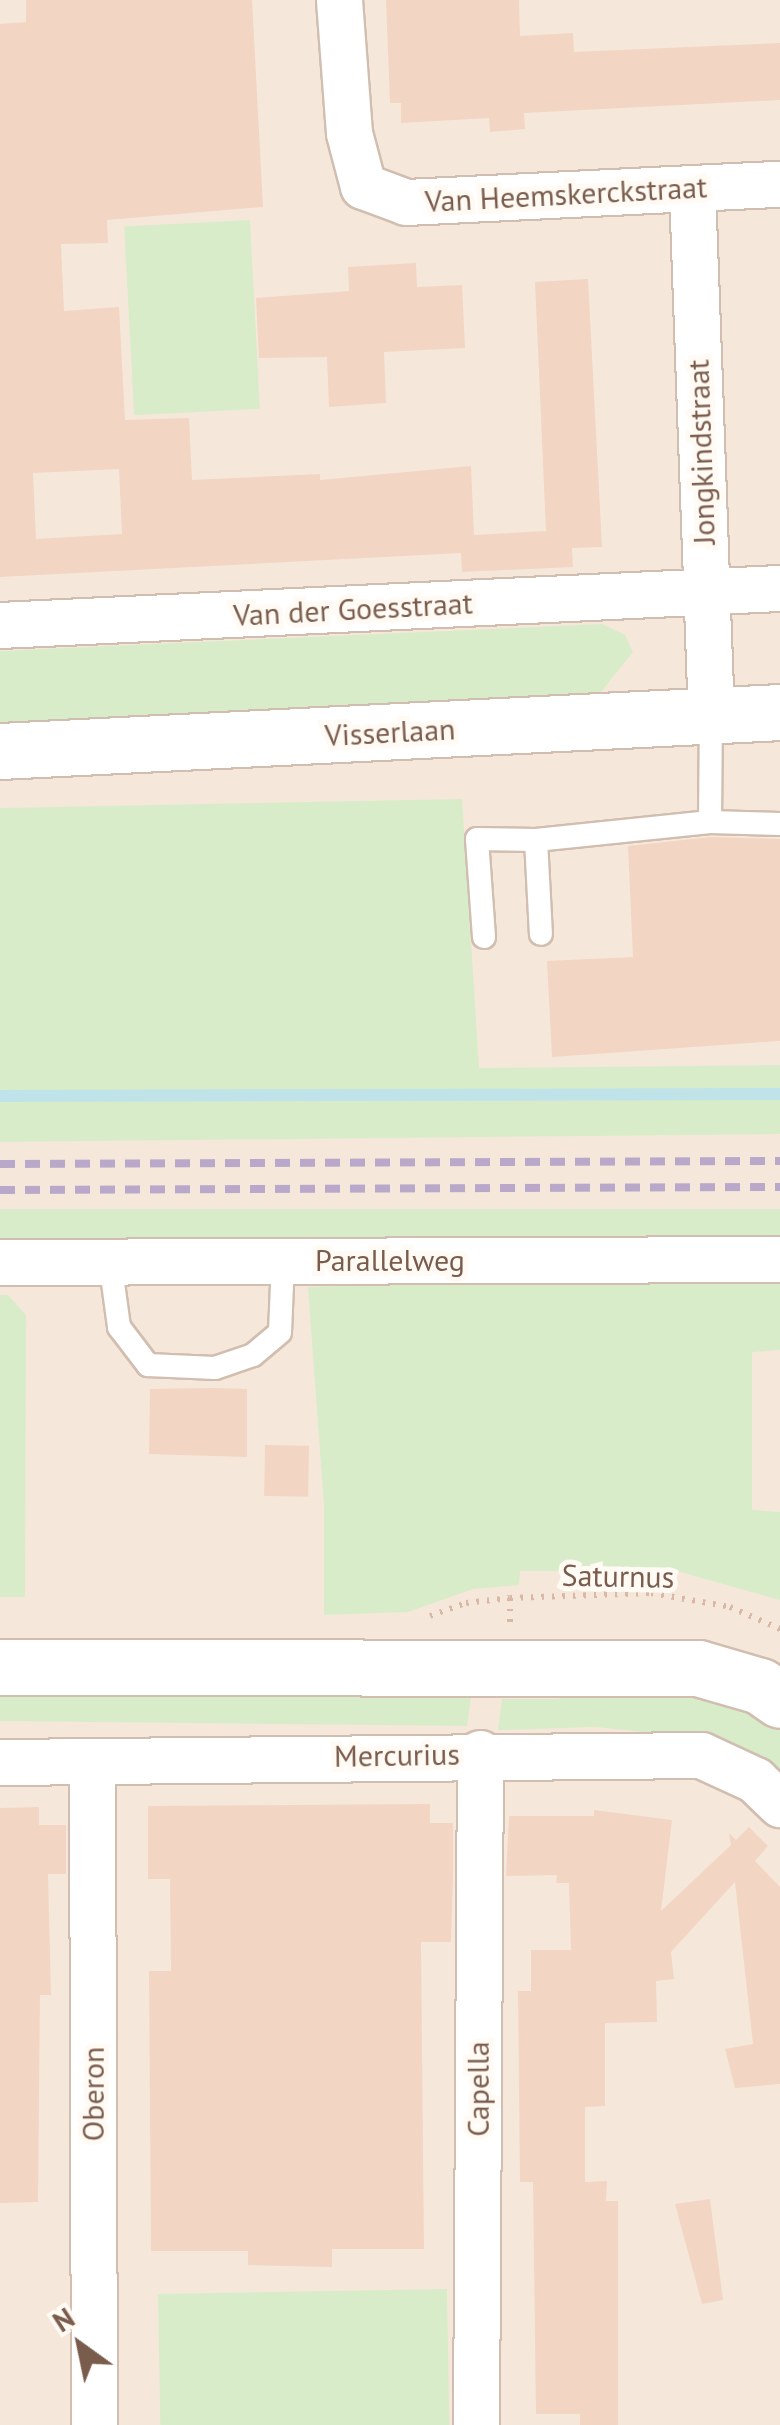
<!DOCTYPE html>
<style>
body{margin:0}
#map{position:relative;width:780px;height:2425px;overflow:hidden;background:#fdf6ec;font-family:"PT Sans",sans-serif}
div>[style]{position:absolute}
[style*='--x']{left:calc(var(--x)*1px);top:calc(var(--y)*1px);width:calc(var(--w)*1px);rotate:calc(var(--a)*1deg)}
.residential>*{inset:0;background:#f5e8da;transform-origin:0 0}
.green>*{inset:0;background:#d8ecc9;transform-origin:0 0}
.stream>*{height:12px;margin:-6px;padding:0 6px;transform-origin:6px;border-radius:6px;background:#bfe3e8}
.building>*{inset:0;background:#f3d5c3;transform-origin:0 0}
.path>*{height:6px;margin-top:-3px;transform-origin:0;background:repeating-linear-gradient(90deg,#d9b8a5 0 2.5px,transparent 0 10.5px)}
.roads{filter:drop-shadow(2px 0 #d1beb0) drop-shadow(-2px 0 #d1beb0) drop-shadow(0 2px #d1beb0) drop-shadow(0 -2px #d1beb0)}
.lane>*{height:22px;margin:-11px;padding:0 11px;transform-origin:11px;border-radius:11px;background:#fff}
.street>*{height:45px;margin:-22.5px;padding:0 22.5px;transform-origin:22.5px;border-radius:22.5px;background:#fff}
.secondary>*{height:55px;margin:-27.5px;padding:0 27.5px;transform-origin:27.5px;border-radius:27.5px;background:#fff}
.rail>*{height:8px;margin-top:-4px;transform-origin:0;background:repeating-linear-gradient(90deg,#b9a8c9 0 15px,transparent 0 25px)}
span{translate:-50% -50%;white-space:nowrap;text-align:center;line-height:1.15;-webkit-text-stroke:10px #fffaf3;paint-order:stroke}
.street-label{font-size:30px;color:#7a5c4d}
.north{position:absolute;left:30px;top:2295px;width:100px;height:100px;-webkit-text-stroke:8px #fffaf3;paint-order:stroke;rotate:327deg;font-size:28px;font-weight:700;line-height:40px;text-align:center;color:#7a5c4d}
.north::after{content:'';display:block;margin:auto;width:35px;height:45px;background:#7a5c4d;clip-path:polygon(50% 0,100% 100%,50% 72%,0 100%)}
</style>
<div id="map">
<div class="residential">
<i style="left:0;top:0;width:780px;height:2425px"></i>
</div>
<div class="green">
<i style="left:250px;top:220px;width:189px;height:126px;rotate:87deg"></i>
<i style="clip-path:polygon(602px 624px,625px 635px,633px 652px,597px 697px,0 727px,0 651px)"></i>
<i style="clip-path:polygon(462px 799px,479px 1068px,780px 1065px,780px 1134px,0 1142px,0 808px)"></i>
<i style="left:780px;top:1209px;width:38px;height:780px;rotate:90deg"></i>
<i style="clip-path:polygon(780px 1273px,780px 1350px,752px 1352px,752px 1510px,780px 1512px,780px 1600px,677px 1571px,520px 1571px,519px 1585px,473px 1589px,408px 1612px,324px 1615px,324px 1506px,308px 1287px)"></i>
<i style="clip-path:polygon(0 1295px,8px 1295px,26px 1315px,25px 1597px,0 1597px)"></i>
<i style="clip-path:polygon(626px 1681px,731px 1693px,780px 1721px,780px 1778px,654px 1733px,596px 1727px,498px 1730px,502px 1699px,557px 1699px)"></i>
<i style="clip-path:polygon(403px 1683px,430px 1696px,471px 1698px,467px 1726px,0 1721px,0 1684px)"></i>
<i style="left:447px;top:2289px;width:136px;height:289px;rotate:89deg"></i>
</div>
<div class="stream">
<i style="--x:0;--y:1096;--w:780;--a:-0.15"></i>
</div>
<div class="building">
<i style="clip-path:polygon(evenodd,26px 0,252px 0,263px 207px,107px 220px,108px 243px,61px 244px,64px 311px,119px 307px,125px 420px,189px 418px,192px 480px,320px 474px,320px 480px,471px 466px,474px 535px,546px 531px,535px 282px,588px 279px,602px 547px,572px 548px,573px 567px,462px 572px,461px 553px,0 577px,0 24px,26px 22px,26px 0,119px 469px,122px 534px,36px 539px,33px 473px,119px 469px)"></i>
<i style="clip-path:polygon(386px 0,519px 0,520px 36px,573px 33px,574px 52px,780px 43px,780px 100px,524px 113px,525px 129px,490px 132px,489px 118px,401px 123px,401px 103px,390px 103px)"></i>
<i style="clip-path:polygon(416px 263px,417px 287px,462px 285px,465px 348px,384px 352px,386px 403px,329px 407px,327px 357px,259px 358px,256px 298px,349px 291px,348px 267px)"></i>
<i style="clip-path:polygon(711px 837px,780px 839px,780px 1041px,552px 1057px,547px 961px,633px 957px,628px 846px)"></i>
<i style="clip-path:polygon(214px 1388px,247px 1389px,247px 1457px,149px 1454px,150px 1389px)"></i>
<i style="left:265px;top:1445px;width:44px;height:51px;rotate:1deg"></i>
<i style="clip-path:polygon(430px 1804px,430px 1823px,453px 1823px,453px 1876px,451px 1942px,421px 1942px,424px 2249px,332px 2249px,332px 2267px,248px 2265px,248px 2251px,151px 2251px,149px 1971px,171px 1971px,170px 1879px,148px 1879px,148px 1806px)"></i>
<i style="clip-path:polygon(39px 1807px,39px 1825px,66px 1825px,66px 1874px,48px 1874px,51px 1995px,40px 1995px,38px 2202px,0 2203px,0 1808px)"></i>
<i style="clip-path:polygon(594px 1810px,672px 1820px,661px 1911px,731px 1845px,729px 1833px,736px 1840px,749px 1827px,768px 1846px,755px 1861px,780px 1887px,780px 2084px,735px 2088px,725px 2049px,753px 2044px,735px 1882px,671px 1952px,674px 1979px,656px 1981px,657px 2022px,605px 2023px,605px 2106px,585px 2107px,585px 2182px,607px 2181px,606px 2201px,618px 2201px,618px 2425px,580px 2425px,580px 2414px,536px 2414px,533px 2182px,520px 2182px,518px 1991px,531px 1991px,531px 1950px,571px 1950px,569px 1883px,556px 1883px,557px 1875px,506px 1876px,509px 1816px,594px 1816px)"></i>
<i style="clip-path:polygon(710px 2199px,723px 2300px,702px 2304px,675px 2204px)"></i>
</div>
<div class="path">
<i style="--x:510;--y:1598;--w:24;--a:90"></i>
<i style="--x:430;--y:1616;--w:38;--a:-20"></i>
<i style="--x:466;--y:1603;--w:44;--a:-6.5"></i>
<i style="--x:510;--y:1598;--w:141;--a:-2"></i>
<i style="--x:651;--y:1593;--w:80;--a:10"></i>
<i style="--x:730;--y:1607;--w:55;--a:23.7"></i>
</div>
<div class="roads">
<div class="lane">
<i style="--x:710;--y:822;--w:70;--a:1.6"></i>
<i style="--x:536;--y:840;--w:175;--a:-5.9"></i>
<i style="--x:710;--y:822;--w:106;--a:-89.5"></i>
<i style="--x:484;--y:937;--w:98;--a:-94.1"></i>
<i style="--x:477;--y:839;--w:59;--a:1"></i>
<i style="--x:536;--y:840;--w:94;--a:87"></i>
<i style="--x:110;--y:1261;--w:67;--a:82.2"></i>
<i style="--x:119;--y:1327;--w:48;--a:52.7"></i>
<i style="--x:148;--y:1365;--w:67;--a:2.6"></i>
<i style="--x:215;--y:1368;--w:40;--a:-18.9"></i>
<i style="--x:253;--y:1355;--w:35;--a:-40"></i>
<i style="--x:280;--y:1332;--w:72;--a:-87.6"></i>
</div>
<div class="street">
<i style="--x:339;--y:0;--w:133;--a:85.7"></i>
<i style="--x:349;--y:133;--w:55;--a:75.2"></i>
<i style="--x:363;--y:186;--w:46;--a:20.4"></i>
<i style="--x:406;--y:202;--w:374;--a:-2.8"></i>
<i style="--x:692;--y:189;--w:527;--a:87.94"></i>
<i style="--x:0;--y:625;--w:781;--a:-2.72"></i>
<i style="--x:0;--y:1262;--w:780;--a:-0.22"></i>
<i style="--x:0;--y:1762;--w:701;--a:-0.57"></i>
<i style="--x:701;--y:1755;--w:60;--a:24.8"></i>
<i style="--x:755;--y:1780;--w:35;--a:44"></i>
<i style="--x:92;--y:1763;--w:662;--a:89.83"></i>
<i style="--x:476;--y:2425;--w:672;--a:-89.66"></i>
</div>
<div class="secondary">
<i style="--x:0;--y:751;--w:781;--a:-2.86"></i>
<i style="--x:0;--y:1667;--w:698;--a:0.08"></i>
<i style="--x:698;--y:1668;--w:65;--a:16.2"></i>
<i style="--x:760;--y:1686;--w:24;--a:35"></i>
</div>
</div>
<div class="rail">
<i style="--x:0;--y:1164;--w:780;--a:-0.22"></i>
<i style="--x:0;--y:1190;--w:780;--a:-0.22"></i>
</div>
<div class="street-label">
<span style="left:566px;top:194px;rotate:-3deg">Van Heemskerckstraat</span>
<span style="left:701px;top:452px;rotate:-92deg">Jongkindstraat</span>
<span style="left:353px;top:609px;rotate:-3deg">Van der Goesstraat</span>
<span style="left:390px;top:732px;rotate:-3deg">Visserlaan</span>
<span style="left:390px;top:1260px">Parallelweg</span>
<span style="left:618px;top:1576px;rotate:1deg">Saturnus</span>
<span style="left:397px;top:1755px;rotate:-1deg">Mercurius</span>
<span style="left:478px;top:2089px;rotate:-90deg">Capella</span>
<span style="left:93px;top:2094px;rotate:-90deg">Oberon</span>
</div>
<div class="north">N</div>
</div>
